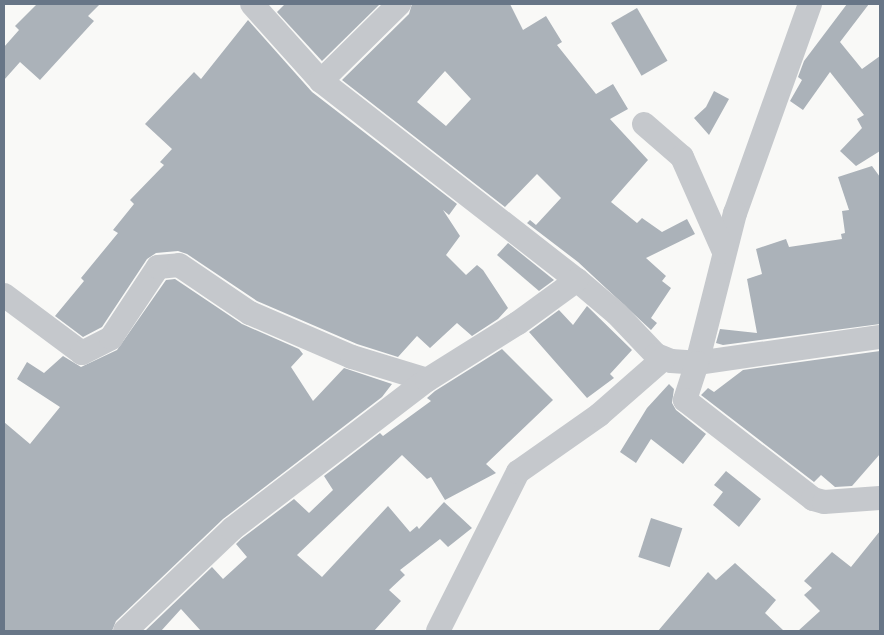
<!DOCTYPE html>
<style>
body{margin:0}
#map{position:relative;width:884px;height:635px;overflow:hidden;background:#f9f9f7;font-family:Mulish,sans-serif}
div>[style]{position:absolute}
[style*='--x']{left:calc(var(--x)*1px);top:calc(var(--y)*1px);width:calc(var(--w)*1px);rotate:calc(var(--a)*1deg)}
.building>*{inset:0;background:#abb2b9;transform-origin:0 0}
.minor>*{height:24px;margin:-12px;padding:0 12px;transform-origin:12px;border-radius:12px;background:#c5c8cc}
span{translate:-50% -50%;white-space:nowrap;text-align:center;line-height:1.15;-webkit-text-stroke:5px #fff;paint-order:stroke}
.frame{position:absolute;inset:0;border:5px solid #687687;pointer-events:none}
</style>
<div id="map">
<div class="building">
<i style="clip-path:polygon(37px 4px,100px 4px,88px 16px,94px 21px,40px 80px,20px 62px,4px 80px,4px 47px,19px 30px,15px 26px)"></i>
<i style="clip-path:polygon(285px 4px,380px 4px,322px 61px,277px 12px)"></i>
<i style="clip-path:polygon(evenodd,412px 4px,510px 4px,523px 30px,546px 16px,562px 42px,557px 45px,596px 94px,613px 84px,628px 109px,610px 119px,648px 160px,611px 202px,637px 223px,642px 218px,662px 232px,687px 219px,695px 234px,646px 258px,666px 276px,662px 281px,671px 288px,651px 318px,657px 323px,651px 330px,578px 262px,527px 223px,530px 220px,536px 225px,561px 198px,537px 174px,505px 207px,342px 80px,409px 14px,412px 4px,445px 71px,471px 99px,446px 126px,417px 102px,445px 71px)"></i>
<i style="clip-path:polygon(847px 4px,869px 4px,840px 42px,862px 69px,880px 56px,880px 151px,856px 166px,840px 151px,862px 128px,857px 119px,864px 115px,830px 72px,803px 110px,790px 101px,802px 80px,798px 77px,804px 61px)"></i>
<i style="left:637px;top:8px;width:61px;height:30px;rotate:60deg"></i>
<i style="clip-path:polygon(248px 20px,312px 92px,457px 204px,449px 215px,443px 210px,460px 236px,446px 255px,466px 275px,477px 265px,483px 270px,508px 308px,498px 319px,472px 336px,457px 323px,430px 348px,417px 336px,398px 357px,357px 344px,257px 301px,187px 254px,178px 251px,156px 253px,147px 259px,102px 327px,83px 337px,55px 316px,84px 281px,81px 278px,118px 233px,113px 230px,134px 204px,130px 200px,164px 165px,160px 162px,172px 149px,145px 124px,194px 72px,201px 79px)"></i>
<i style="clip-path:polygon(714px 91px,729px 99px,709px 135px,694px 118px,706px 107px)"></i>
<i style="clip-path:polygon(872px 166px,880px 177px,880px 324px,723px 345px,716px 343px,720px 329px,757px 333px,747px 279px,762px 274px,756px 249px,786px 239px,789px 247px,842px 239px,841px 234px,845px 233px,842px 211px,849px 210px,838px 177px)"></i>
<i style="clip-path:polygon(508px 243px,554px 280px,539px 291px,497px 255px)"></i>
<i style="clip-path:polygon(175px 279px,242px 324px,299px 349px,303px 354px,291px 367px,313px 401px,344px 368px,392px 384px,382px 397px,223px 519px,116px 621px,112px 631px,4px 631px,4px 422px,30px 444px,60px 407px,17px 379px,27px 362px,44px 373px,63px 356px,81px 367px,117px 350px,166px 280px)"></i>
<i style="clip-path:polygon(587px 306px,632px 350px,610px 374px,614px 378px,587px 398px,529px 332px,559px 310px,573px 325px)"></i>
<i style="clip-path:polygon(502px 349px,553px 400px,486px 464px,496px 473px,445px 500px,431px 477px,427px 479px,402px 455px,297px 555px,322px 577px,388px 506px,410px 532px,417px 526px,419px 529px,444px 502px,472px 528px,448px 547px,440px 539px,400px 570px,405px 575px,389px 590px,401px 601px,374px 631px,201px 631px,181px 609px,161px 631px,145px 631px,212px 567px,223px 579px,247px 557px,236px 544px,241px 539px,294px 499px,309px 513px,333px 490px,324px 476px,380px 433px,383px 436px,431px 401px,427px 398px,435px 391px)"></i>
<i style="clip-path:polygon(880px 351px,880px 454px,852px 486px,835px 487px,821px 475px,814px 482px,701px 395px,708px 388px,714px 392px,743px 370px)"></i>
<i style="clip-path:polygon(669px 384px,674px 389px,672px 403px,676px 410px,706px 434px,683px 464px,651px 439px,636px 463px,620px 452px,647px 408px)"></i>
<i style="clip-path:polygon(726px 471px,761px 499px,739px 527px,713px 505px,723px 492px,714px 485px)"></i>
<i style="left:651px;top:518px;width:33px;height:41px;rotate:18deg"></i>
<i style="clip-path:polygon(880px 531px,880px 631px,798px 631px,820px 611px,804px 595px,812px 588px,804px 581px,832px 552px,851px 567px)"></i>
<i style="clip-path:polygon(735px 563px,776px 600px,765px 613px,784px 631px,658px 631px,708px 572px,716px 580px)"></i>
</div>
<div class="minor">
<i style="--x:252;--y:4;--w:103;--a:48.1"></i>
<i style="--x:321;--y:81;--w:324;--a:37.9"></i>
<i style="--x:577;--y:280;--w:52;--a:40.4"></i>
<i style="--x:617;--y:314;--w:57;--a:46.4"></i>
<i style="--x:656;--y:355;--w:16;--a:22"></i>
<i style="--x:671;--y:361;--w:26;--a:4"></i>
<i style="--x:697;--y:363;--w:185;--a:-8.1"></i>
<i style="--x:810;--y:4;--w:222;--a:109.7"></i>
<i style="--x:735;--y:213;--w:155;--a:104.2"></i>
<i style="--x:697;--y:363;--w:39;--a:108"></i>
<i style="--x:685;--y:400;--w:162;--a:37.7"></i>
<i style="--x:813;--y:499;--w:11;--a:15"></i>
<i style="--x:824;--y:502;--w:56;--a:-4.1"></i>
<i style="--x:321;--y:81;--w:110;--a:-44.6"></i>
<i style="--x:644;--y:124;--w:50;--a:41"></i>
<i style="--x:682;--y:157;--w:104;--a:66.1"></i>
<i style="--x:4;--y:295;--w:97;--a:36.6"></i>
<i style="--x:82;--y:353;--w:33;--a:-27"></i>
<i style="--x:111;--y:338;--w:85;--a:-56.5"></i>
<i style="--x:158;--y:267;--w:21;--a:-5"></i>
<i style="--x:179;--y:265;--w:86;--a:34.1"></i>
<i style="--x:250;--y:313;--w:111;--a:23.3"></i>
<i style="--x:352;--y:357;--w:78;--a:17"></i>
<i style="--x:125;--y:631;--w:148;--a:-43.6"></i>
<i style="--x:232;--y:529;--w:245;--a:-37.4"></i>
<i style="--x:427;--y:380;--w:107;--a:-32.1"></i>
<i style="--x:518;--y:323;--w:73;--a:-36.1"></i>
<i style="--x:438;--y:631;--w:178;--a:-63.3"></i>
<i style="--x:518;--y:472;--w:99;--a:-35.1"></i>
<i style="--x:599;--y:415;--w:86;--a:-41.2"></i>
</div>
<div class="frame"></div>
</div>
